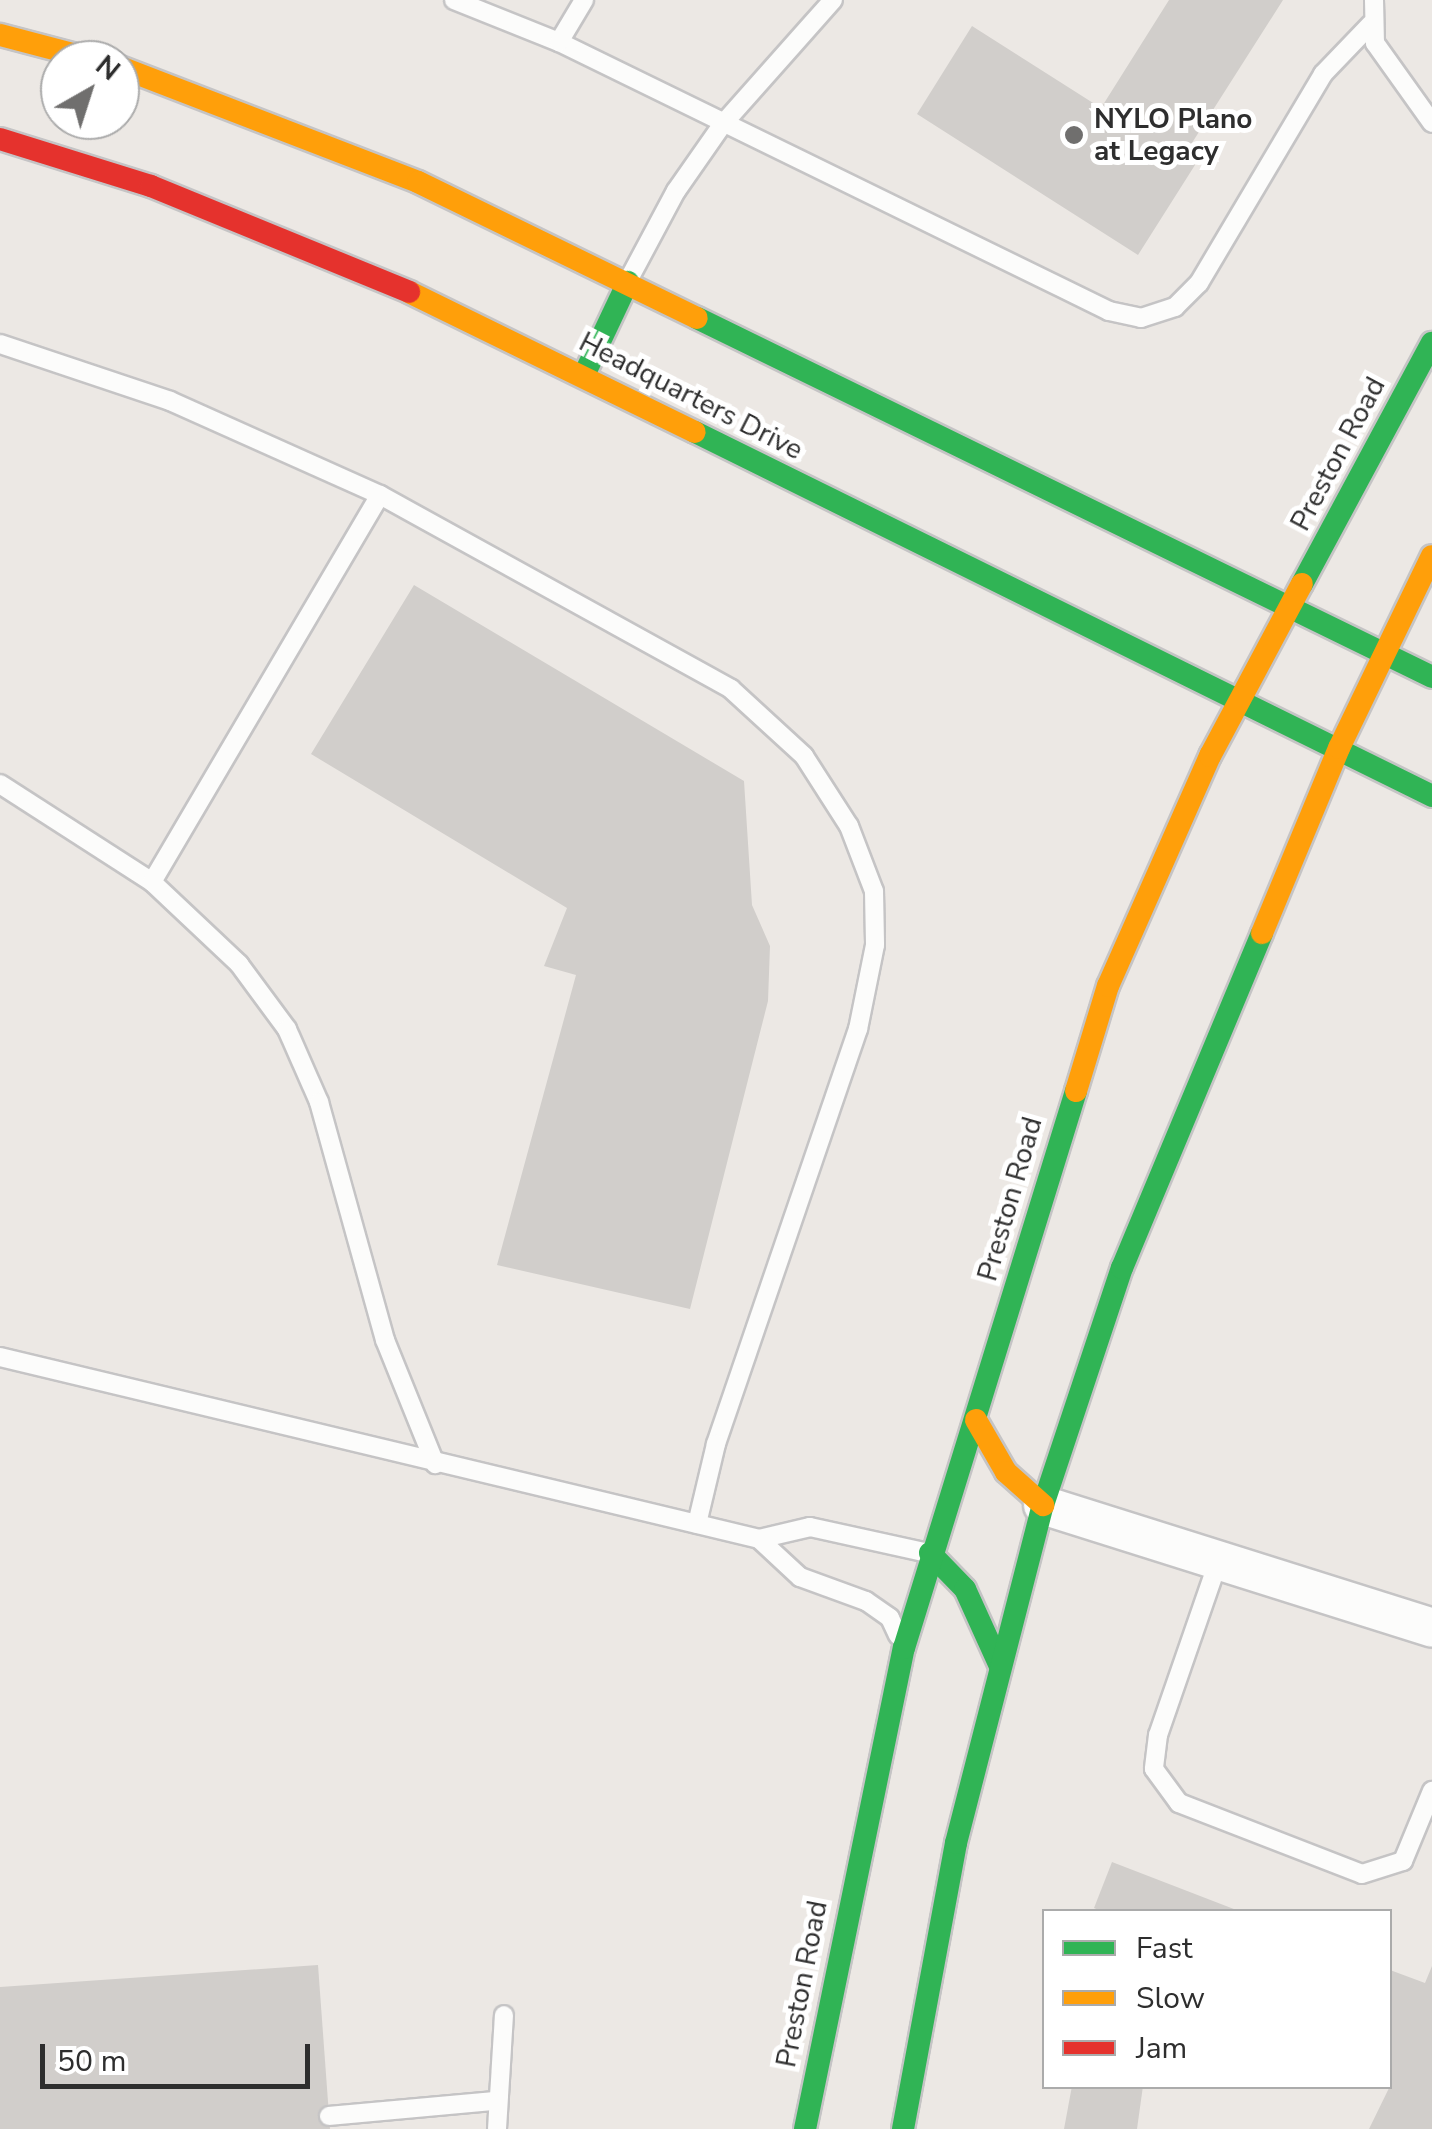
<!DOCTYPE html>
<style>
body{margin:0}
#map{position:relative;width:1432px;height:2129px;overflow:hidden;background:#ece8e4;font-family:"Nunito Sans",sans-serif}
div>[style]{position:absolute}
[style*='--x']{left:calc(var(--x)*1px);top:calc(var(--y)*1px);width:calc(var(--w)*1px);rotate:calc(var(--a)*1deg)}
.building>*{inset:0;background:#d1cecb}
.roads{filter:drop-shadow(2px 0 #c5c4c5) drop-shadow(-2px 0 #c5c4c5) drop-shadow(0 2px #c5c4c5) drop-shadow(0 -2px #c5c4c5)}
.lane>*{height:18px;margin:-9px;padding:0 9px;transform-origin:9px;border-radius:9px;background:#fcfcfb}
.street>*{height:38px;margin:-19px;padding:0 19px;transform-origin:19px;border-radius:19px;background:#fcfcfb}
.fast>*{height:22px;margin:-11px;padding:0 11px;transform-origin:11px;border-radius:11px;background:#30b455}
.slow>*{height:22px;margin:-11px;padding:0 11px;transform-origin:11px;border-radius:11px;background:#ff9f0a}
.jam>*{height:22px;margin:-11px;padding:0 11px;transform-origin:11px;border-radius:11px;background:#e5322d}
.dots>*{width:28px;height:28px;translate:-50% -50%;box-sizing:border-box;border:5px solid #fff;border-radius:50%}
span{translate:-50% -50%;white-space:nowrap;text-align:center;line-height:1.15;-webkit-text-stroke:10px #fff;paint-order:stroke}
.poi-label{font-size:28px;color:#2e2e2e;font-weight:700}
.left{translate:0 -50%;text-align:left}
.street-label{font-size:28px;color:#2e2e2e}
.legend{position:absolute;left:1042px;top:1909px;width:350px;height:180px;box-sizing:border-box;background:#fff;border:2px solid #ababab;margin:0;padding:12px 18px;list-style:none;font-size:30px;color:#2e2e2e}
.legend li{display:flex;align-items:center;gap:20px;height:50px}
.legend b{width:50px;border:2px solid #ababab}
.north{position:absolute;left:40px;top:40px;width:100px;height:100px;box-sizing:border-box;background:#fff;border:2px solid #ababab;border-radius:50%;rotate:39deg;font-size:28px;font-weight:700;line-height:40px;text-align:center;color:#2e2e2e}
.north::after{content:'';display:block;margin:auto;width:35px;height:45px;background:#706f6e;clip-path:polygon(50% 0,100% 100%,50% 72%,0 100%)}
.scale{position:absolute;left:40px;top:2044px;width:270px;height:45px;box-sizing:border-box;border:5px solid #2e2e2e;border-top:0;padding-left:12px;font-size:30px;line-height:35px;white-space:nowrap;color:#2e2e2e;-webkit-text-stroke:8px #fff;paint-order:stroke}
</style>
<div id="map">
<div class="building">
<i style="clip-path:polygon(1169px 0,1283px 0,1183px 157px,1195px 165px,1138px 255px,917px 114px,972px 26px,1101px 108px)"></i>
<i style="clip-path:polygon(414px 585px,744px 781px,752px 905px,770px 946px,768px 1001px,690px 1309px,497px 1265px,576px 975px,544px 966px,567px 908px,311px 754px)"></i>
<i style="clip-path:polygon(1112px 1862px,1239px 1911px,1239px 1912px,1103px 1912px,1094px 1908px)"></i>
<i style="clip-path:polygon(318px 1965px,330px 2129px,0 2129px,0 1987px)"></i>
<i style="clip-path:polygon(1432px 1966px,1432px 2129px,1369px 2129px,1390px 2086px,1390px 1970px,1425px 1983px)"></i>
<i style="clip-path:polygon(1072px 2086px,1143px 2086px,1137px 2129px,1064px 2129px)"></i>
</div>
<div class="roads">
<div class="lane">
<i style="--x:454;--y:0;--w:113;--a:21.8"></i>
<i style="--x:559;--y:42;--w:612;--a:26.06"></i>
<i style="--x:1109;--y:311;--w:33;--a:12"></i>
<i style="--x:1141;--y:318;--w:36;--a:-18"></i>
<i style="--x:1175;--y:307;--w:34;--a:-45"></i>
<i style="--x:1199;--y:283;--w:243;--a:-59.3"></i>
<i style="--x:1323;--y:74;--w:69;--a:-46.2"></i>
<i style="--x:1374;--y:0;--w:43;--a:88.7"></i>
<i style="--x:1375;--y:43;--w:98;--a:54.5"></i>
<i style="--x:559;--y:42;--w:49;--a:-59.2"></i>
<i style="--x:630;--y:277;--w:98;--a:-61.9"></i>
<i style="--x:676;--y:191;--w:80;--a:-55.1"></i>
<i style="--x:722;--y:125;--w:167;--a:-48.4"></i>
<i style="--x:0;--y:344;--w:179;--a:18.5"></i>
<i style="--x:170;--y:401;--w:230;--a:24.1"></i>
<i style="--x:380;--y:495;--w:401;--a:28.9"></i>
<i style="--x:731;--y:689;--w:99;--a:42.5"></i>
<i style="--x:804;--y:756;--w:83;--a:57.3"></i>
<i style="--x:849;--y:826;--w:70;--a:69"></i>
<i style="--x:874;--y:891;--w:54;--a:88.9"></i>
<i style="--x:875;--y:945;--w:86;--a:101.4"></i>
<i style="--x:858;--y:1029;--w:439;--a:108.9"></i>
<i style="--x:716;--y:1444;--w:82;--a:103.4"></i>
<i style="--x:0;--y:784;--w:181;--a:32.8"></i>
<i style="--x:152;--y:882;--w:120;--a:43.3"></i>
<i style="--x:239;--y:964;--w:81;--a:53.6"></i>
<i style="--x:287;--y:1029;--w:80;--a:66.3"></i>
<i style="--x:319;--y:1102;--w:247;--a:74.5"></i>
<i style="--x:385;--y:1340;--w:134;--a:68"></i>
<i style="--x:152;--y:882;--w:449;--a:-59.5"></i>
<i style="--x:0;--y:1357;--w:781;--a:13.48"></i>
<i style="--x:759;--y:1539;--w:52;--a:-13.2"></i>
<i style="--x:810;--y:1527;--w:117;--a:12.4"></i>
<i style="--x:759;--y:1539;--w:56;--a:42.8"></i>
<i style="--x:800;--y:1577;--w:70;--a:20"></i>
<i style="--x:866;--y:1601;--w:29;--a:35"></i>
<i style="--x:890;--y:1618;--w:19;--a:65"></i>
<i style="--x:1218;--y:1562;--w:183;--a:109.1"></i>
<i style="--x:1158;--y:1735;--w:34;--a:97"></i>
<i style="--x:1154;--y:1769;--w:42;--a:53.7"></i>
<i style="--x:1179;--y:1803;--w:196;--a:21.2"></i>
<i style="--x:1362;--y:1874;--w:43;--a:-17.6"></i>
<i style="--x:1403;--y:1861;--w:76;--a:-67.5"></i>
<i style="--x:329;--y:2116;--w:166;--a:-5.2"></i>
<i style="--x:497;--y:2129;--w:114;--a:-86.5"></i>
</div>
<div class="street">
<i style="--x:1043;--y:1505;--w:408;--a:17.5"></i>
</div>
<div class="fast">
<i style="--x:697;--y:318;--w:818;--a:26.03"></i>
<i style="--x:584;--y:375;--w:103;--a:-64.7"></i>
<i style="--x:695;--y:432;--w:822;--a:26.28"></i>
<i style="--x:1302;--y:584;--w:274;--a:-61.7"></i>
<i style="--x:930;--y:1553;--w:50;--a:45.8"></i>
<i style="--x:965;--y:1589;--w:85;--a:65.6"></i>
<i style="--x:805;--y:2129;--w:491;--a:-78.4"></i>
<i style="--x:904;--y:1648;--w:583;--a:-72.84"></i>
<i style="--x:903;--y:2129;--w:291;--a:-79.5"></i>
<i style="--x:956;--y:1843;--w:349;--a:-75.6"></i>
<i style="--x:1043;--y:1505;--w:250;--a:-71.6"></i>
<i style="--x:1122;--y:1268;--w:363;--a:-67.3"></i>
</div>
<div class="slow">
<i style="--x:0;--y:35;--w:98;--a:14.7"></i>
<i style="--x:120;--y:67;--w:319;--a:21.1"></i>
<i style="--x:418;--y:182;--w:310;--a:26"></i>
<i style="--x:409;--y:292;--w:318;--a:26.1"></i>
<i style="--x:1262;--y:933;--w:200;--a:-67.4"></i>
<i style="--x:1339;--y:748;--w:213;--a:-64.2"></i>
<i style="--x:1076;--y:1091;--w:110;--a:-73.1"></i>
<i style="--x:1108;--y:986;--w:252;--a:-66.1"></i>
<i style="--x:1210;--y:756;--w:195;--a:-61.9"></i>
<i style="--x:976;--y:1420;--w:60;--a:60"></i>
<i style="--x:1006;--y:1472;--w:50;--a:41.7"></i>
</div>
<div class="jam">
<i style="--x:0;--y:139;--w:158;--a:17.3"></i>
<i style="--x:151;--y:186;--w:279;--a:22.3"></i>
</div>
</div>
<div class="dots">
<i style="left:1074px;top:135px;background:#706f6e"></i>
</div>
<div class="poi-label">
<span class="left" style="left:1094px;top:135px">NYLO Plano<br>at Legacy</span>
</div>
<div class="street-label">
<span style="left:691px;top:396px;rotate:27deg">Headquarters Drive</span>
<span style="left:1338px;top:454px;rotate:-62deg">Preston Road</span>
<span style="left:1010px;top:1199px;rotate:-74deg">Preston Road</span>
<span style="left:802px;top:1984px;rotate:-79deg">Preston Road</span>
</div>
<ul class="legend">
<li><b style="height:12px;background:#30b455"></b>Fast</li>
<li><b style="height:12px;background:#ff9f0a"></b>Slow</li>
<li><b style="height:12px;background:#e5322d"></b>Jam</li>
</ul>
<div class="north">N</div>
<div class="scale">50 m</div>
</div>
